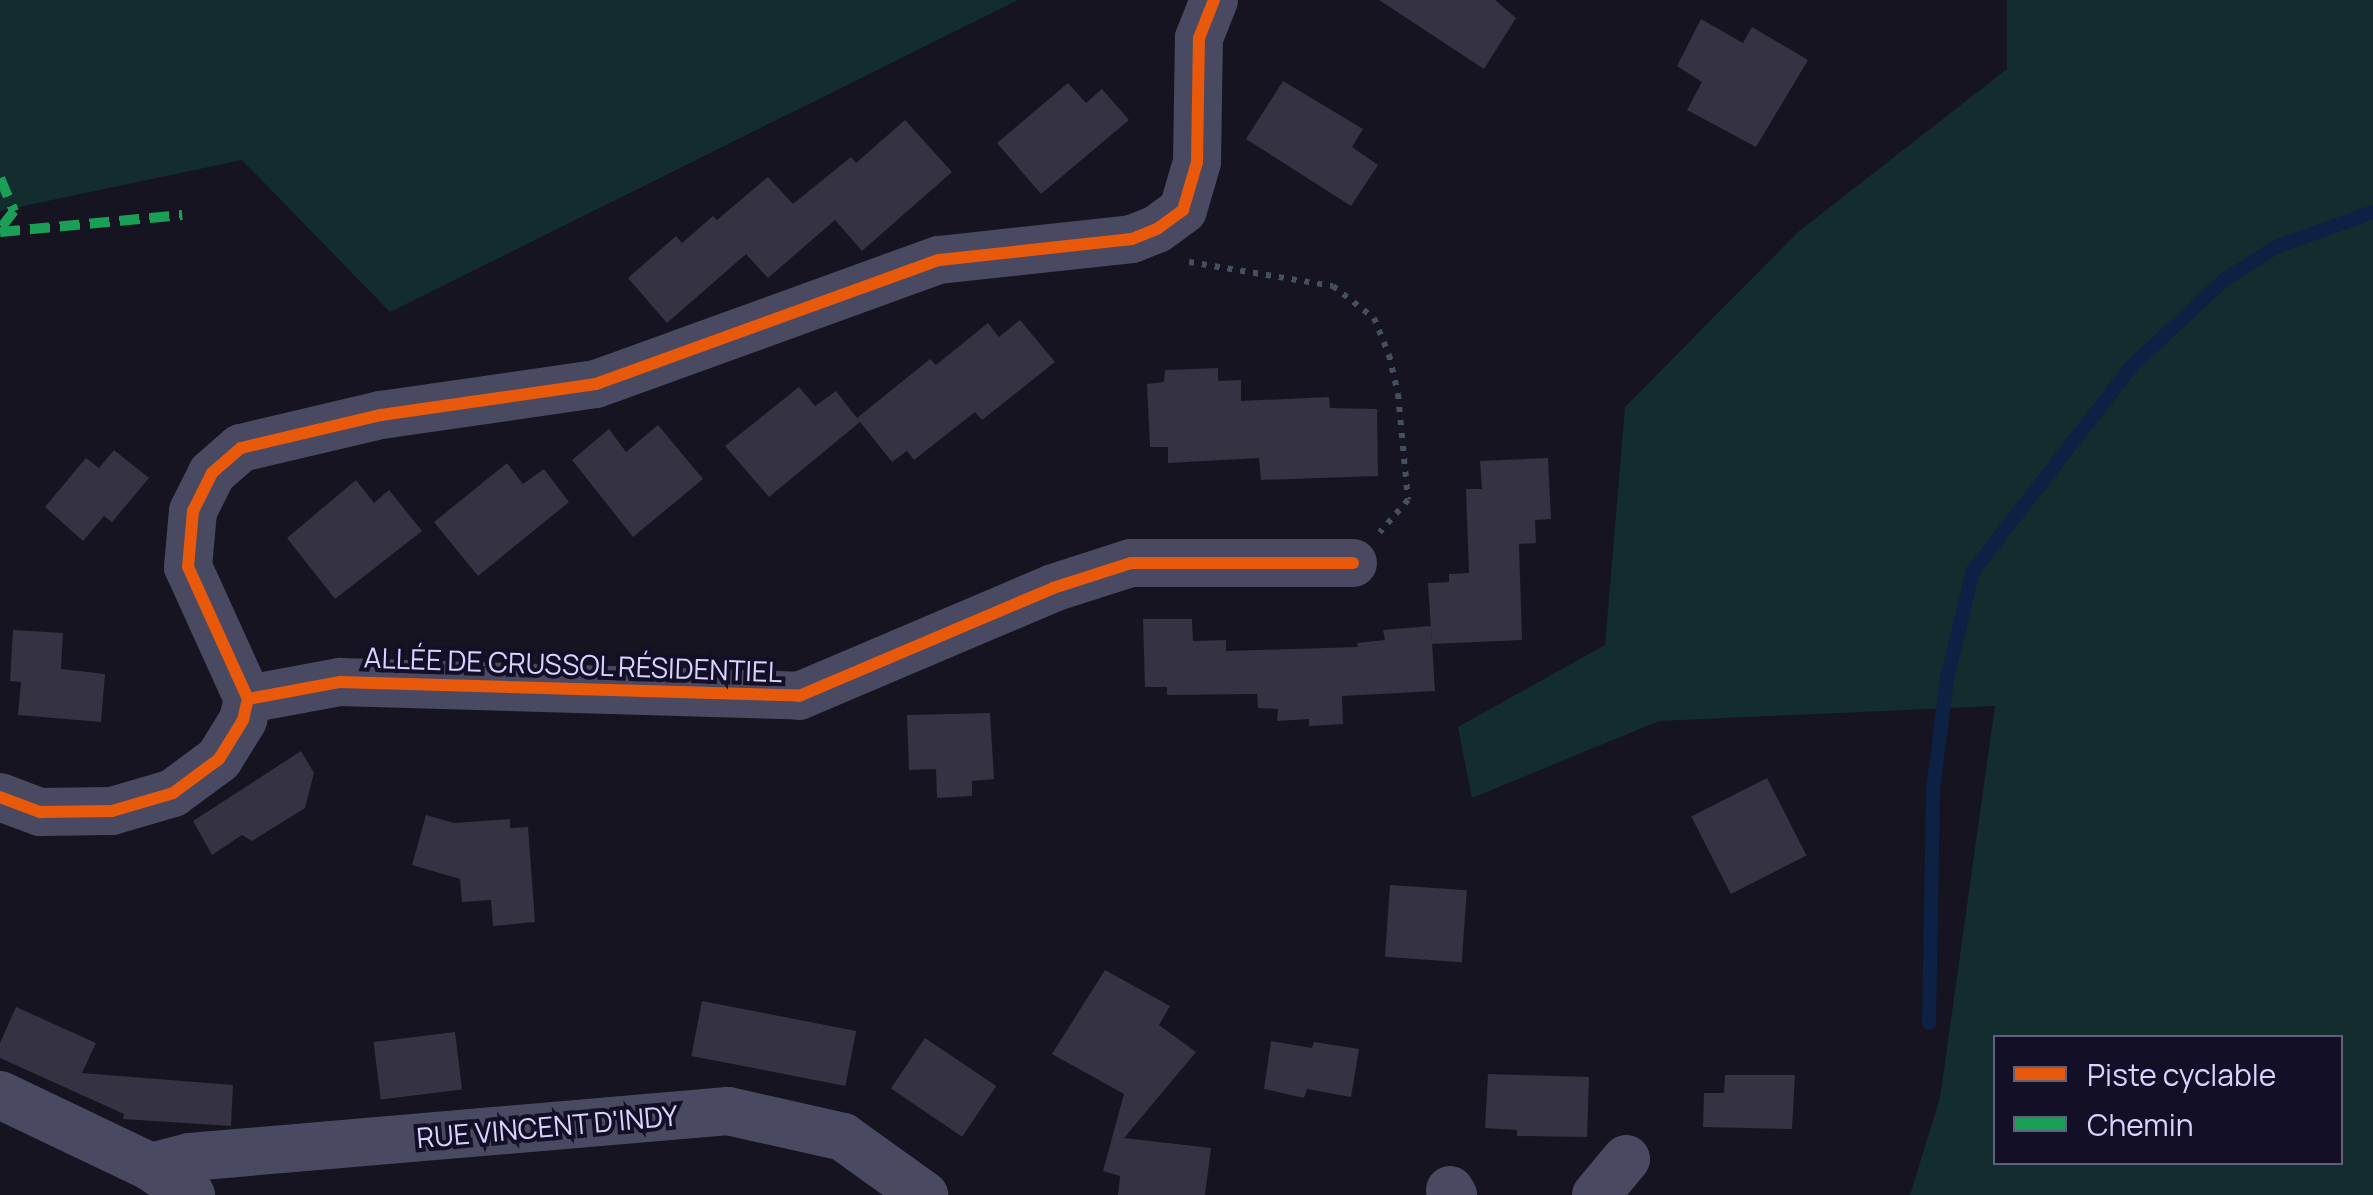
<!DOCTYPE html>
<meta charset="utf-8">
<style>
body{margin:0}
#map{position:relative;width:2373px;height:1195px;overflow:hidden;background:#161421;font-family:Manrope,sans-serif}
div>[style]{position:absolute}
[style*='--x']{left:calc(var(--x)*1px);top:calc(var(--y)*1px);width:calc(var(--w)*1px);rotate:calc(var(--a)*1deg)}
.green>*{inset:0;background:#132c2d}
.stream>*{height:14px;margin:-7px;padding:0 7px;transform-origin:7px;border-radius:7px;background:#0d2144}
.building>*{inset:0;background:#343243;transform-origin:0 0}
.path>*{height:6px;margin-top:-3px;transform-origin:0;background:repeating-linear-gradient(90deg,#44505f 0 5px,transparent 0 13px)}
.minor>*{height:48px;margin:-24px;padding:0 24px;transform-origin:24px;border-radius:24px;background:#4a4962}
.quiet>*{height:10px;margin-top:-5px;transform-origin:0;background:repeating-linear-gradient(90deg,#1a9f57 0 20px,transparent 0 30px)}
.cycleway>*{height:12px;margin:-6px;padding:0 6px;transform-origin:6px;border-radius:6px;background:#e8590c}
span{translate:-50% -50%;white-space:nowrap;text-align:center;line-height:1.15;-webkit-text-stroke:8px #130f26;paint-order:stroke}
.street-label{font-size:28px;color:#d9d4ff}
.legend{position:absolute;left:1993px;top:1035px;width:350px;height:130px;box-sizing:border-box;background:#130f26;border:2px solid #625e7d;margin:0;padding:12px 18px;list-style:none;font-size:30px;color:#d9d4ff}
.legend li{display:flex;align-items:center;gap:20px;height:50px}
.legend b{width:50px;border:2px solid #625e7d}
</style>
<div id="map">
<div class="green">
<i style="clip-path:polygon(0 0,1018px 0,390px 312px,242px 160px,0 211px)"></i>
<i style="clip-path:polygon(evenodd,2007px 0,2373px 0,2373px 1195px,1910px 1195px,1940px 1098px,1995px 706px,1659px 721px,1472px 798px,1458px 727px,1605px 645px,1625px 407px,1798px 232px,2007px 69px,2007px 0,1996px 1038px,2340px 1038px,2340px 1162px,1996px 1162px,1996px 1038px)"></i>
</div>
<div class="stream">
<i style="--x:1929;--y:1023;--w:234;--a:-89"></i>
<i style="--x:1933;--y:789;--w:111;--a:-82.7"></i>
<i style="--x:1947;--y:679;--w:111;--a:-76.5"></i>
<i style="--x:1973;--y:571;--w:261;--a:-52.2"></i>
<i style="--x:2133;--y:365;--w:125;--a:-43"></i>
<i style="--x:2224;--y:280;--w:62;--a:-32.4"></i>
<i style="--x:2276;--y:247;--w:103;--a:-19.8"></i>
</div>
<div class="building">
<i style="clip-path:polygon(1379px 0,1495px 0,1516px 18px,1484px 69px)"></i>
<i style="clip-path:polygon(1701px 19px,1743px 43px,1752px 27px,1808px 60px,1756px 147px,1687px 110px,1702px 82px,1677px 66px)"></i>
<i style="clip-path:polygon(1283px 81px,1363px 129px,1352px 147px,1378px 165px,1351px 206px,1246px 139px)"></i>
<i style="clip-path:polygon(1068px 83px,1086px 103px,1102px 89px,1129px 120px,1041px 194px,997px 143px)"></i>
<i style="clip-path:polygon(905px 120px,952px 172px,862px 251px,835px 220px,768px 278px,746px 254px,667px 323px,628px 278px,676px 236px,682px 243px,713px 216px,717px 220px,768px 177px,793px 204px,851px 157px,856px 163px)"></i>
<i style="clip-path:polygon(1020px 320px,1055px 362px,982px 420px,975px 412px,914px 460px,907px 451px,892px 462px,857px 418px,930px 359px,936px 365px,988px 323px,999px 337px)"></i>
<i style="clip-path:polygon(1218px 368px,1218px 381px,1241px 380px,1241px 401px,1329px 397px,1330px 408px,1377px 409px,1378px 476px,1261px 480px,1259px 458px,1168px 463px,1168px 447px,1150px 447px,1147px 384px,1164px 382px,1165px 370px)"></i>
<i style="clip-path:polygon(799px 387px,815px 406px,836px 391px,860px 422px,769px 497px,725px 446px)"></i>
<i style="clip-path:polygon(658px 425px,703px 479px,633px 537px,572px 460px,609px 429px,626px 452px)"></i>
<i style="clip-path:polygon(114px 450px,149px 478px,112px 522px,104px 516px,83px 541px,45px 507px,86px 458px,99px 468px)"></i>
<i style="clip-path:polygon(1548px 458px,1551px 519px,1535px 520px,1536px 543px,1519px 544px,1522px 640px,1432px 644px,1428px 583px,1449px 582px,1449px 574px,1469px 573px,1466px 489px,1482px 489px,1480px 461px)"></i>
<i style="clip-path:polygon(507px 463px,523px 484px,544px 469px,569px 502px,478px 576px,434px 522px)"></i>
<i style="clip-path:polygon(356px 480px,374px 503px,389px 490px,422px 531px,335px 599px,287px 538px)"></i>
<i style="clip-path:polygon(1143px 619px,1192px 619px,1193px 641px,1226px 640px,1226px 651px,1358px 647px,1357px 643px,1385px 640px,1383px 630px,1431px 626px,1435px 691px,1342px 696px,1343px 724px,1309px 726px,1309px 719px,1277px 721px,1278px 709px,1258px 708px,1257px 694px,1167px 695px,1167px 687px,1145px 687px)"></i>
<i style="clip-path:polygon(13px 630px,63px 633px,61px 669px,105px 674px,101px 722px,18px 715px,21px 682px,10px 681px)"></i>
<i style="clip-path:polygon(990px 713px,994px 779px,972px 781px,972px 796px,937px 798px,936px 769px,909px 770px,907px 715px)"></i>
<i style="clip-path:polygon(301px 751px,314px 773px,305px 808px,252px 841px,242px 835px,212px 855px,193px 821px)"></i>
<i style="left:1767px;top:778px;width:87px;height:85px;rotate:63deg"></i>
<i style="clip-path:polygon(426px 815px,454px 823px,510px 819px,510px 828px,528px 827px,535px 922px,493px 926px,491px 900px,462px 902px,460px 879px,412px 865px)"></i>
<i style="left:1390px;top:885px;width:77px;height:72px;rotate:4deg"></i>
<i style="clip-path:polygon(1105px 970px,1170px 1006px,1159px 1025px,1196px 1052px,1124px 1138px,1211px 1148px,1205px 1195px,1118px 1195px,1120px 1176px,1103px 1171px,1124px 1094px,1052px 1054px)"></i>
<i style="left:702px;top:1001px;width:157px;height:56px;rotate:11deg"></i>
<i style="clip-path:polygon(16px 1007px,96px 1043px,82px 1073px,233px 1085px,231px 1126px,123px 1119px,124px 1114px,0 1058px,0 1043px)"></i>
<i style="left:455px;top:1032px;width:58px;height:82px;rotate:83deg"></i>
<i style="left:925px;top:1038px;width:86px;height:61px;rotate:34deg"></i>
<i style="clip-path:polygon(1271px 1041px,1312px 1048px,1314px 1042px,1359px 1049px,1351px 1097px,1307px 1089px,1304px 1098px,1264px 1089px)"></i>
<i style="clip-path:polygon(1488px 1074px,1589px 1077px,1587px 1137px,1517px 1136px,1517px 1130px,1485px 1128px)"></i>
<i style="clip-path:polygon(1725px 1075px,1795px 1075px,1792px 1129px,1703px 1127px,1704px 1093px,1724px 1093px)"></i>
</div>
<div class="path">
<i style="--x:1189;--y:262;--w:146;--a:9.5"></i>
<i style="--x:1333;--y:286;--w:52;--a:38"></i>
<i style="--x:1374;--y:318;--w:40;--a:68"></i>
<i style="--x:1389;--y:355;--w:40;--a:77"></i>
<i style="--x:1398;--y:394;--w:106;--a:84.6"></i>
<i style="--x:1408;--y:500;--w:43;--a:131.2"></i>
</div>
<div class="minor">
<i style="--x:248;--y:699;--w:145;--a:-114.4"></i>
<i style="--x:188;--y:567;--w:56;--a:-84.9"></i>
<i style="--x:193;--y:511;--w:42;--a:-63.4"></i>
<i style="--x:212;--y:473;--w:38;--a:-41"></i>
<i style="--x:241;--y:448;--w:144;--a:-13.3"></i>
<i style="--x:381;--y:415;--w:217;--a:-8.2"></i>
<i style="--x:596;--y:384;--w:365;--a:-19.9"></i>
<i style="--x:939;--y:260;--w:194;--a:-6.2"></i>
<i style="--x:1132;--y:239;--w:27;--a:-22"></i>
<i style="--x:1157;--y:229;--w:32;--a:-36"></i>
<i style="--x:1183;--y:210;--w:50;--a:-73.7"></i>
<i style="--x:1197;--y:162;--w:124;--a:-89.1"></i>
<i style="--x:1199;--y:38;--w:41;--a:-68.5"></i>
<i style="--x:0;--y:797;--w:43;--a:20.6"></i>
<i style="--x:40;--y:812;--w:72;--a:-0.8"></i>
<i style="--x:112;--y:811;--w:64;--a:-16.4"></i>
<i style="--x:173;--y:793;--w:57;--a:-36.5"></i>
<i style="--x:219;--y:759;--w:46;--a:-58.4"></i>
<i style="--x:243;--y:720;--w:22;--a:-77"></i>
<i style="--x:248;--y:699;--w:94;--a:-10.5"></i>
<i style="--x:340;--y:682;--w:459;--a:1.7"></i>
<i style="--x:799;--y:696;--w:276;--a:-23"></i>
<i style="--x:1053;--y:588;--w:82;--a:-17.8"></i>
<i style="--x:1131;--y:563;--w:222;--a:0"></i>
<i style="--x:0;--y:1095;--w:167;--a:25.5"></i>
<i style="--x:151;--y:1167;--w:49;--a:35"></i>
<i style="--x:151;--y:1167;--w:40;--a:-14.4"></i>
<i style="--x:190;--y:1157;--w:540;--a:-4.89"></i>
<i style="--x:728;--y:1111;--w:118;--a:12.7"></i>
<i style="--x:843;--y:1137;--w:100;--a:35.6"></i>
<i style="--x:1450;--y:1190;--w:6;--a:59"></i>
<i style="--x:1596;--y:1195;--w:47;--a:-50.2"></i>
</div>
<div class="quiet">
<i style="--x:0;--y:178;--w:36;--a:67"></i>
<i style="--x:14;--y:211;--w:23;--a:128"></i>
<i style="--x:0;--y:232;--w:183;--a:-5.3"></i>
</div>
<div class="cycleway">
<i style="--x:248;--y:699;--w:145;--a:-114.4"></i>
<i style="--x:188;--y:567;--w:56;--a:-84.9"></i>
<i style="--x:193;--y:511;--w:42;--a:-63.4"></i>
<i style="--x:212;--y:473;--w:38;--a:-41"></i>
<i style="--x:241;--y:448;--w:144;--a:-13.3"></i>
<i style="--x:381;--y:415;--w:217;--a:-8.2"></i>
<i style="--x:596;--y:384;--w:365;--a:-19.9"></i>
<i style="--x:939;--y:260;--w:194;--a:-6.2"></i>
<i style="--x:1132;--y:239;--w:27;--a:-22"></i>
<i style="--x:1157;--y:229;--w:32;--a:-36"></i>
<i style="--x:1183;--y:210;--w:50;--a:-73.7"></i>
<i style="--x:1197;--y:162;--w:124;--a:-89.1"></i>
<i style="--x:1199;--y:38;--w:41;--a:-68.5"></i>
<i style="--x:0;--y:797;--w:43;--a:20.6"></i>
<i style="--x:40;--y:812;--w:72;--a:-0.8"></i>
<i style="--x:112;--y:811;--w:64;--a:-16.4"></i>
<i style="--x:173;--y:793;--w:57;--a:-36.5"></i>
<i style="--x:219;--y:759;--w:46;--a:-58.4"></i>
<i style="--x:243;--y:720;--w:22;--a:-77"></i>
<i style="--x:248;--y:699;--w:94;--a:-10.5"></i>
<i style="--x:340;--y:682;--w:459;--a:1.7"></i>
<i style="--x:799;--y:696;--w:276;--a:-23"></i>
<i style="--x:1053;--y:588;--w:82;--a:-17.8"></i>
<i style="--x:1131;--y:563;--w:222;--a:0"></i>
</div>
<div class="street-label">
<span style="left:573px;top:664px;rotate:2deg">ALLÉE DE CRUSSOL RÉSIDENTIEL</span>
<span style="left:547px;top:1126px;rotate:-5deg">RUE VINCENT D'INDY</span>
</div>
<ul class="legend">
<li><b style="height:12px;background:#e8590c"></b>Piste cyclable</li>
<li><b style="height:12px;background:#1a9f57"></b>Chemin</li>
</ul>
</div>
